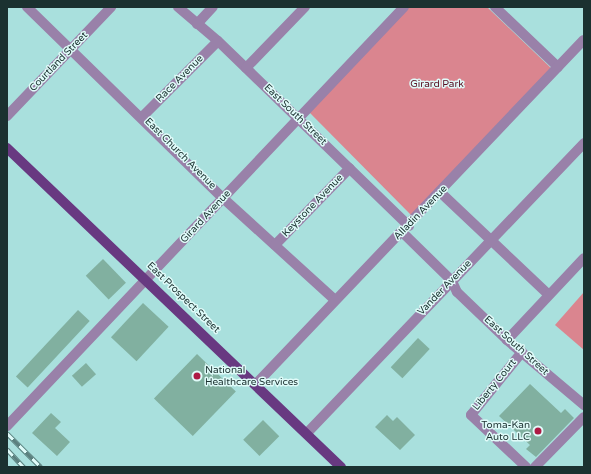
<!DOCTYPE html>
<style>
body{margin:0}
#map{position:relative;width:591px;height:474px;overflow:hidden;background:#a9e0dd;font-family:"Varela Round",sans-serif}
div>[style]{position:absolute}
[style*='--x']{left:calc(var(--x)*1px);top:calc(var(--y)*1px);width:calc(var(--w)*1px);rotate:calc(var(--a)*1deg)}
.green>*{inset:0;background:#da858f}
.building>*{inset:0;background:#81b0a0;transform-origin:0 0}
.minor>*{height:10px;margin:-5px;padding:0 5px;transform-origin:5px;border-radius:5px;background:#9981a9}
.major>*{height:10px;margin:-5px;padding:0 5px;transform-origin:5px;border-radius:5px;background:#683981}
.rail>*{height:4.5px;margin-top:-2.25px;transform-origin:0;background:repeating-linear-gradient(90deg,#e0fbf9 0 9px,#5b807e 0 18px);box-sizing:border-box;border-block:1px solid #5b807e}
.dots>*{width:11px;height:11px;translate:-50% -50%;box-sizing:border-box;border:2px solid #e0fbf9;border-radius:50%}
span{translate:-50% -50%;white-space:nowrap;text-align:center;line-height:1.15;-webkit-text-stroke:3px #e0fbf9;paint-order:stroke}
.street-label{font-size:10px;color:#1b3130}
.park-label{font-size:10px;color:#570d20}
.poi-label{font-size:10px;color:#1b3130}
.left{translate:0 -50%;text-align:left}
.right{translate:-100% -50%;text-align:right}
.frame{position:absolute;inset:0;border:8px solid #1b3130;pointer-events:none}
</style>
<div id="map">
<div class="green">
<i style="clip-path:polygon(409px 7px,487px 7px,552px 69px,412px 216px,309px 112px)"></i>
<i style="clip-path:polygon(584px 292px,584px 350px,555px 325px)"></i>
</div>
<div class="building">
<i style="left:103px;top:259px;width:33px;height:24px;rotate:46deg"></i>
<i style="left:143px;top:303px;width:35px;height:47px;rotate:43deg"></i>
<i style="left:78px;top:310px;width:16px;height:91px;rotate:43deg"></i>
<i style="left:418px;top:338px;width:16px;height:40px;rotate:43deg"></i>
<i style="left:197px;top:354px;width:54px;height:62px;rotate:44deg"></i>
<i style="left:86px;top:363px;width:15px;height:19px;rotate:48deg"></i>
<i style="clip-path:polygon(530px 384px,561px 413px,565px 409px,574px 418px,536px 457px,526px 449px,530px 445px,499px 416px)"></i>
<i style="clip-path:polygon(51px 413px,61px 422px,55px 428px,70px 442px,57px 456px,32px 433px)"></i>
<i style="clip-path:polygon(387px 415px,393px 421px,397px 417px,415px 435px,400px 450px,375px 427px)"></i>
<i style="left:263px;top:420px;width:23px;height:28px;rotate:45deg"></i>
</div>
<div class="minor">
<i style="--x:27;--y:7;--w:275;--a:44.3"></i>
<i style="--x:224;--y:199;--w:149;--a:42.3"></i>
<i style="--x:178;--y:7;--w:52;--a:40.4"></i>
<i style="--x:218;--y:41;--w:266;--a:44.1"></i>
<i style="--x:495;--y:7;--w:87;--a:43.6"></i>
<i style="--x:197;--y:24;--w:23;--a:-47"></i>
<i style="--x:246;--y:68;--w:85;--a:-46"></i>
<i style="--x:7;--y:116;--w:151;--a:-46.3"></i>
<i style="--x:142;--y:117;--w:107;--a:-45"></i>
<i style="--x:440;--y:192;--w:149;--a:43.4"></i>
<i style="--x:402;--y:232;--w:70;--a:44.4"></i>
<i style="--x:452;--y:281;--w:12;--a:66"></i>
<i style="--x:457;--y:292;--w:69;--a:43.8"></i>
<i style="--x:507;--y:340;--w:101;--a:40.2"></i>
<i style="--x:275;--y:245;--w:107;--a:-45.8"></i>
<i style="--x:507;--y:340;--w:112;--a:-46.8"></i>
<i style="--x:522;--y:352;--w:81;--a:129"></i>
<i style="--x:471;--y:415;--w:76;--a:43.4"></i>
<i style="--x:256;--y:384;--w:475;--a:-46.4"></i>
<i style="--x:7;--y:426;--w:577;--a:-46.54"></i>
<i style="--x:307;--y:433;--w:401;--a:-46.3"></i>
<i style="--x:535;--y:467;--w:70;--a:-45.6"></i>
</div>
<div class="major">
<i style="--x:7;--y:148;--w:462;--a:43.7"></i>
</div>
<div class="rail">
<i style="--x:7;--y:433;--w:48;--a:45"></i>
<i style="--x:7;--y:449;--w:25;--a:47"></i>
</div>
<div class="dots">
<i style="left:197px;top:376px;background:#ae1a44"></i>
<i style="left:538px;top:431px;background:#ae1a44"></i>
</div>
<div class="street-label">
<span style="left:59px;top:62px;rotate:-46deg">Courtland Street</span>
<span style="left:180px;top:79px;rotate:-45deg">Race Avenue</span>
<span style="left:295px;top:115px;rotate:44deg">East South Street</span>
<span style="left:180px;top:154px;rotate:45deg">East Church Avenue</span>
<span style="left:313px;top:206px;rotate:-46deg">Keystone Avenue</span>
<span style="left:421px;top:213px;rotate:-46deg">Alladin Avenue</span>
<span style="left:206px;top:217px;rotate:-47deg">Girard Avenue</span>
<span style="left:445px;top:288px;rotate:-46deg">Vander Avenue</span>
<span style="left:183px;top:298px;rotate:44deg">East Prospect Street</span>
<span style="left:516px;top:346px;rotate:42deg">East South Street</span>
<span style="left:495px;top:385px;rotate:-51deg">Liberty Court</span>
</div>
<div class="park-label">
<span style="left:437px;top:85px">Girard Park</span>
</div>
<div class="poi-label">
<span class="left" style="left:205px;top:376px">National<br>Healthcare Services</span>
<span class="right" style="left:530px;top:431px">Toma-Kan<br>Auto LLC</span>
</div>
<div class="frame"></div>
</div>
